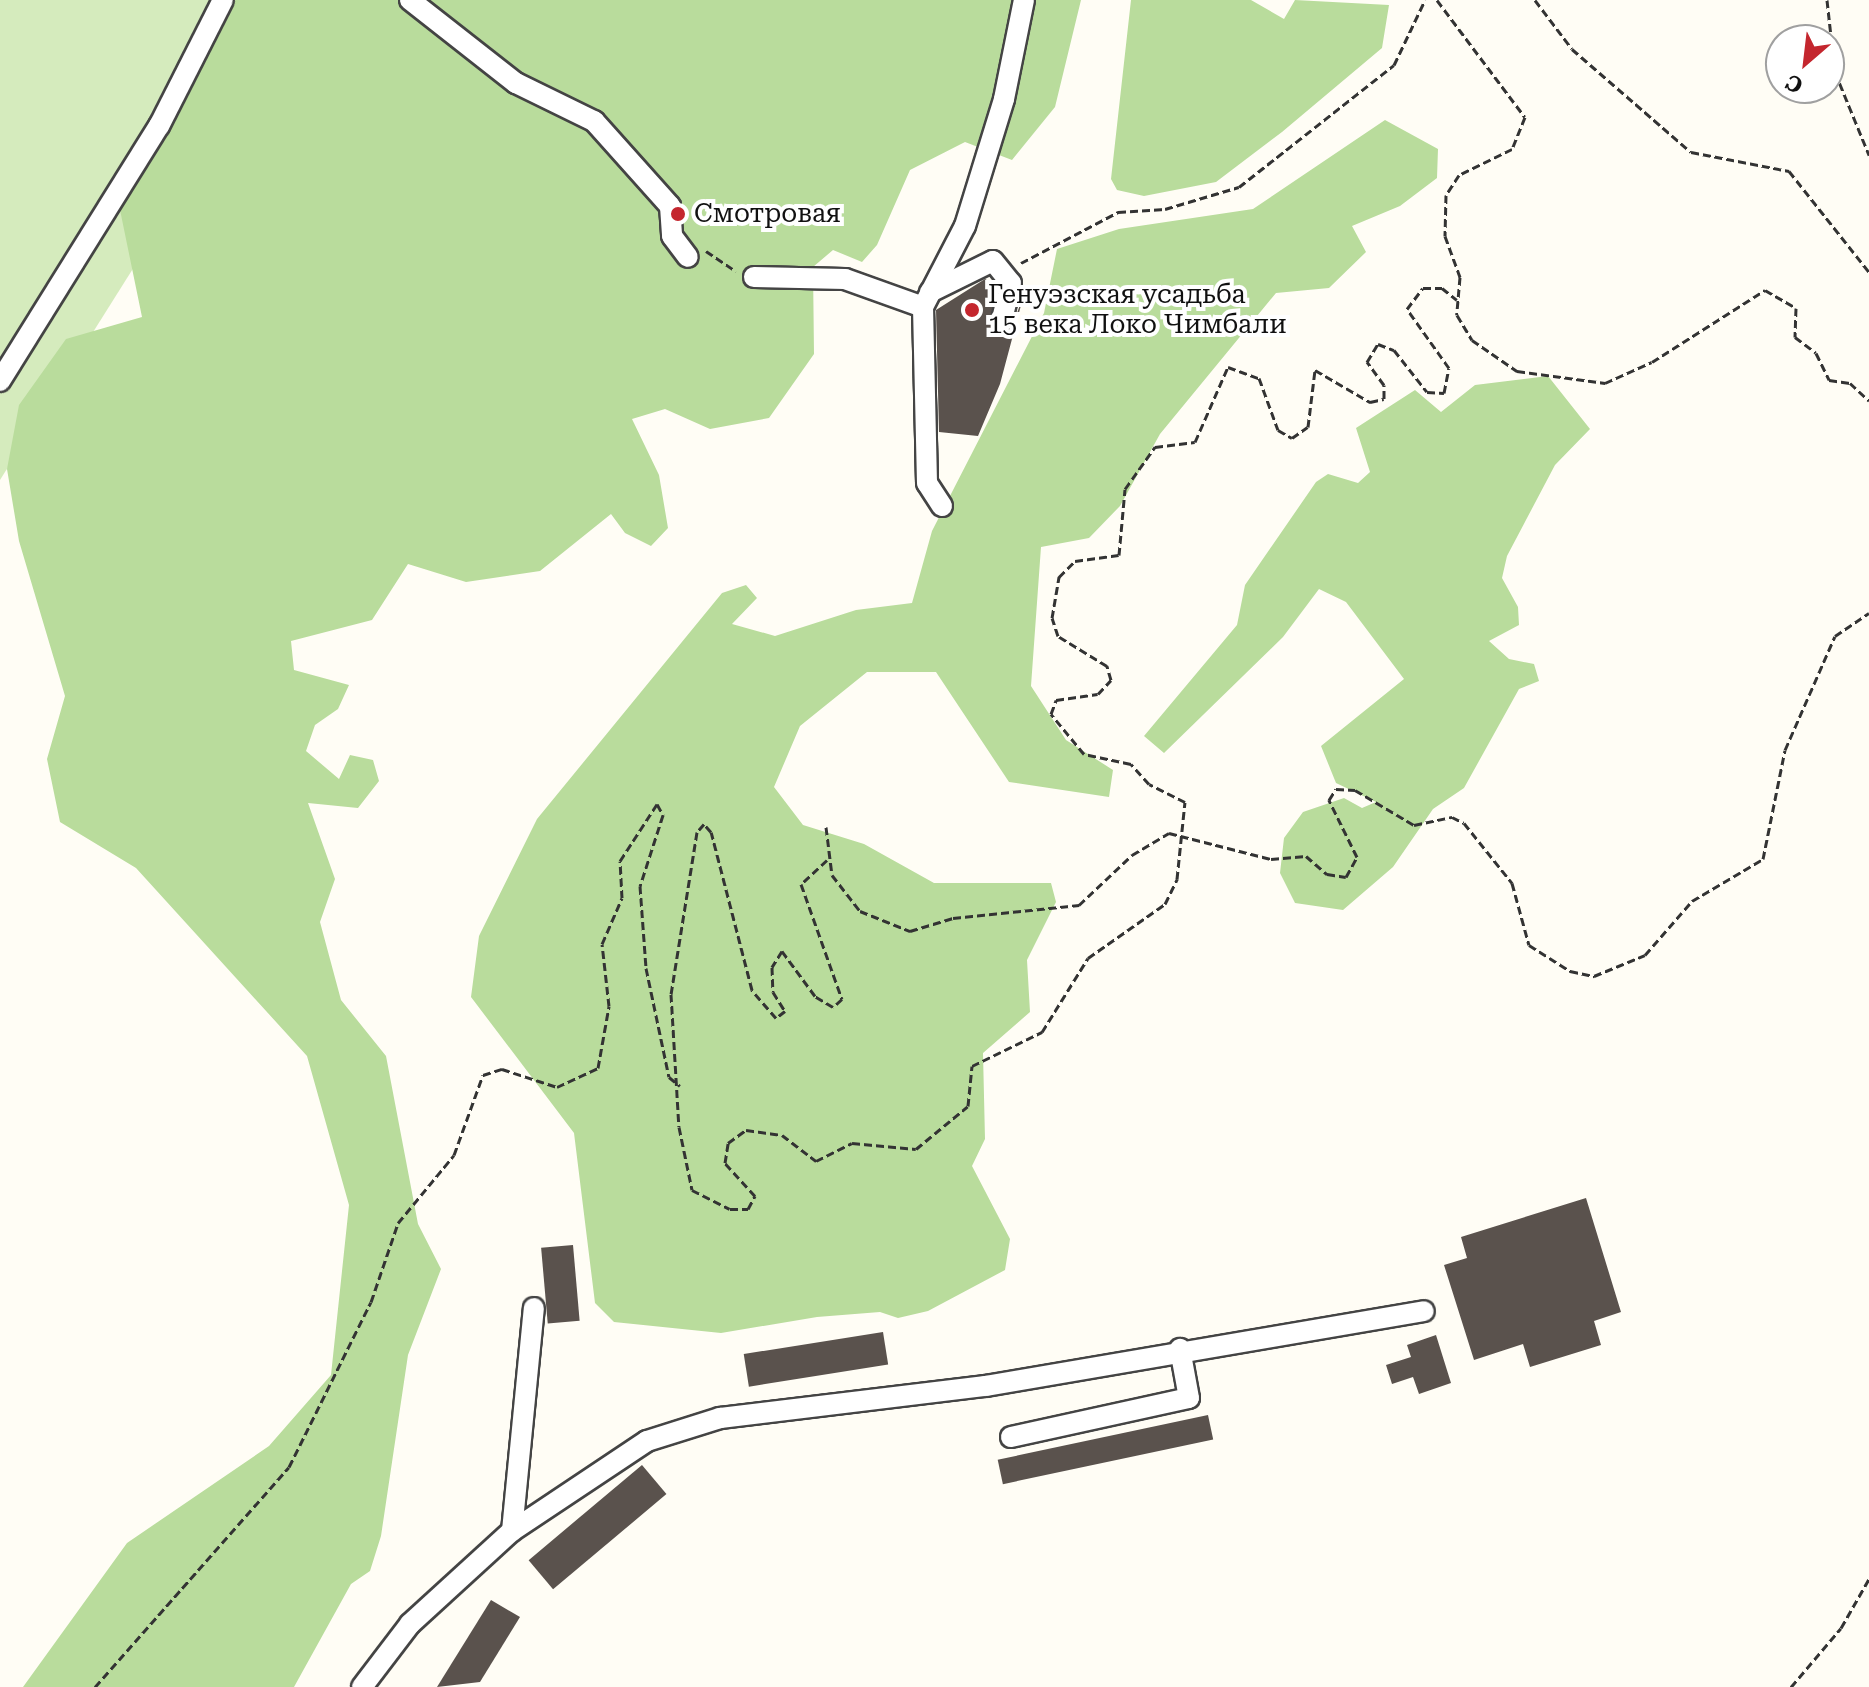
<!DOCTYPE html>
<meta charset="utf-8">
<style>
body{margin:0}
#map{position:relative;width:1869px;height:1687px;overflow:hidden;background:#fffdf5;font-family:"Roboto Serif",serif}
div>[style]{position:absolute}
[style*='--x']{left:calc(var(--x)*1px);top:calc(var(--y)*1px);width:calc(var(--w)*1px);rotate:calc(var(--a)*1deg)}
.green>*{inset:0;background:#d5ebbd}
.forest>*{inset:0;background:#b9dc9c}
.building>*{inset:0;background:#5a524d;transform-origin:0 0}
.path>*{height:3px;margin-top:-1.5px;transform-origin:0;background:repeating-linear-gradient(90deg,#333 0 8px,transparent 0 12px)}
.roads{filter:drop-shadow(2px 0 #444) drop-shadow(-2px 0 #444) drop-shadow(0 2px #444) drop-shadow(0 -2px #444)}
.minor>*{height:20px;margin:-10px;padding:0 10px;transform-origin:10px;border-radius:10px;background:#fff}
.dots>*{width:22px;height:22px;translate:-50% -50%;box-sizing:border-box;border:4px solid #fff;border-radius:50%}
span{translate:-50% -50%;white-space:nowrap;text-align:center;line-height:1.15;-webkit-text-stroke:8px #fff;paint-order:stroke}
.poi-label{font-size:26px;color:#111}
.left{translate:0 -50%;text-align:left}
.north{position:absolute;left:1765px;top:24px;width:80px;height:80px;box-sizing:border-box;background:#fff;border:2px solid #a0a0a0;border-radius:50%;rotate:208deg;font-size:22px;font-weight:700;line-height:32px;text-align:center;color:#111}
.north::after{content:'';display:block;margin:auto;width:28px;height:36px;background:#c4262e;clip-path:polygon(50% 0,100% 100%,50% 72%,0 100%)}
</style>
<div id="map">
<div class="green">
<i style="clip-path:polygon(0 0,302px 0,0 480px)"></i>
</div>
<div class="forest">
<i style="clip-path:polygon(235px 0,1081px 0,1055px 107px,1012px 160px,965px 142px,910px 170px,877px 245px,862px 262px,833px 250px,813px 267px,814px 354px,769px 418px,710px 429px,665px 409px,632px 419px,659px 475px,668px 528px,651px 546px,625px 533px,611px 514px,540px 571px,466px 582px,408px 564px,372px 620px,291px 641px,294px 670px,349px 685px,338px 709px,315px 725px,306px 751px,339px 779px,350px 755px,373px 760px,379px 781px,358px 808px,308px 803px,335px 879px,320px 922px,341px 1000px,386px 1056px,418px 1224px,441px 1269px,408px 1355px,381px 1536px,370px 1571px,351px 1584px,294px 1687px,23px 1687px,127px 1543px,269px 1446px,331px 1375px,349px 1205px,307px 1056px,136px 868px,60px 822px,47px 759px,65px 696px,19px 541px,7px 469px,19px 405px,66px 339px,142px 317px,119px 205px)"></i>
<i style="clip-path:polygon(1131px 0,1251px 0,1284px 19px,1295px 0,1389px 5px,1382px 48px,1282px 132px,1216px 182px,1144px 196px,1117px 190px,1111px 179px)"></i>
<i style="clip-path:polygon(1385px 120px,1438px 149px,1437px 178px,1400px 206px,1352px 226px,1366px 252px,1329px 288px,1276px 293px,1160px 434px,1120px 506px,1089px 538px,1041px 547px,1031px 686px,1066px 740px,1113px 770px,1109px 797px,1009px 782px,936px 672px,867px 672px,800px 726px,774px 787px,803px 825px,864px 844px,934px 883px,1051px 883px,1056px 902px,1027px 960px,1030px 1012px,983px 1053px,985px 1139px,972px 1166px,1010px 1239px,1005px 1270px,928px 1311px,898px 1318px,880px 1312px,817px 1317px,721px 1333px,614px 1322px,595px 1303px,574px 1133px,471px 997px,479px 936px,537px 819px,722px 593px,746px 585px,757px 598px,732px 624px,775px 636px,856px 610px,912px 603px,932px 531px,1044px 313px,1057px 249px,1119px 229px,1253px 209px)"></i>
<i style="clip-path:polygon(1548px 376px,1590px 429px,1555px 465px,1507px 556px,1502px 578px,1518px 607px,1519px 625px,1489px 641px,1509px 659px,1534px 664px,1539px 681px,1519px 689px,1464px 788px,1433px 809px,1393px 867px,1343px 910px,1295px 903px,1280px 873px,1284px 838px,1303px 812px,1344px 798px,1362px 808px,1376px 802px,1336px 783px,1321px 746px,1404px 679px,1346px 602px,1319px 589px,1283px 637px,1164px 753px,1144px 736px,1237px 625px,1245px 585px,1316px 482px,1328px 474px,1358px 483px,1370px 472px,1356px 428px,1415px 390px,1441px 412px,1475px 385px)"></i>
</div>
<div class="building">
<i style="clip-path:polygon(985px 279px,997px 286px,990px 319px,999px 328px,1013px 324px,1024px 294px,1000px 384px,978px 436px,939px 432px,936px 310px)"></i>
<i style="clip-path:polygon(1586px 1198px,1621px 1312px,1594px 1321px,1601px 1345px,1530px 1367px,1523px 1344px,1474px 1360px,1444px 1265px,1467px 1258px,1461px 1237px)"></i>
<i style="left:573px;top:1245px;width:76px;height:32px;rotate:85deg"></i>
<i style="left:883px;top:1332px;width:33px;height:141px;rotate:81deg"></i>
<i style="clip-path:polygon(1436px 1335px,1451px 1383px,1419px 1394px,1413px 1377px,1392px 1384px,1386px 1365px,1411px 1357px,1407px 1345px)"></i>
<i style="left:1208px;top:1415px;width:25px;height:215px;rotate:78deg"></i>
<i style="left:642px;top:1465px;width:38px;height:148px;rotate:50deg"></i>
<i style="clip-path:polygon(491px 1600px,520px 1617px,480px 1682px,437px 1687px)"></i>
</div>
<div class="path">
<i style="--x:1437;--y:0;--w:146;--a:53.1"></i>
<i style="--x:1525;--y:117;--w:35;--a:112"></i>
<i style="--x:1512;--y:149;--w:59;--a:153.9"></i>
<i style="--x:1459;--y:175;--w:24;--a:123"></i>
<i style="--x:1446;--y:195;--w:41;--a:91.4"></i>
<i style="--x:1445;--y:236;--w:44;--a:69.9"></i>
<i style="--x:1460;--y:277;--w:38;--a:95"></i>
<i style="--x:1457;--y:315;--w:29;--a:59"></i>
<i style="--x:1472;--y:340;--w:55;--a:34.6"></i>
<i style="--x:1517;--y:371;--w:89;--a:7.8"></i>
<i style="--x:1605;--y:383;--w:51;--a:-24.1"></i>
<i style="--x:1652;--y:362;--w:134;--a:-32.5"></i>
<i style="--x:1765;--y:290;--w:36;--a:30"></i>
<i style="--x:1796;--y:308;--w:29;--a:92"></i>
<i style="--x:1795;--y:337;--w:26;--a:37"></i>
<i style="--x:1816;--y:353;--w:30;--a:64"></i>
<i style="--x:1829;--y:380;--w:21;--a:8"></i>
<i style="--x:1850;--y:383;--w:26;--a:43"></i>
<i style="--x:1535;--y:0;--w:61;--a:52.9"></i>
<i style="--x:1572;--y:49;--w:157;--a:40.9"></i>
<i style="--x:1691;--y:152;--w:100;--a:11"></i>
<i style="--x:1789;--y:171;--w:129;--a:51.6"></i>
<i style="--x:1827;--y:0;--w:72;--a:83.7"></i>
<i style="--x:1835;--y:72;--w:90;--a:67.7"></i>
<i style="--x:706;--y:251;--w:36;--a:34"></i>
<i style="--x:1021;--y:263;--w:110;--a:-27.7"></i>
<i style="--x:1118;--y:212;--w:47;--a:-3.7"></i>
<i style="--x:1165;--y:209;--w:77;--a:-16.6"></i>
<i style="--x:1239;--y:187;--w:197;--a:-38.2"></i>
<i style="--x:1394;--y:65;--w:72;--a:-64.5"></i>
<i style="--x:826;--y:827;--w:48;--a:82.9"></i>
<i style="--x:832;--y:875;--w:46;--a:52.1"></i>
<i style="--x:860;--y:911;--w:54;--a:21.8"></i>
<i style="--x:910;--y:931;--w:45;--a:-16.8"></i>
<i style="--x:953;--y:918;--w:127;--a:-5.9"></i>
<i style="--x:1079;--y:905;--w:73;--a:-43.3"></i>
<i style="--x:1132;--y:855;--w:43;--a:-30.7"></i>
<i style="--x:1169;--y:833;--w:105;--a:14.3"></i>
<i style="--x:1271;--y:859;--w:35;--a:-5"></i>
<i style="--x:1306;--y:856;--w:28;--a:41"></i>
<i style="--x:1327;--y:874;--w:19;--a:9"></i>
<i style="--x:1346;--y:877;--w:23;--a:-61"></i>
<i style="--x:1357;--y:857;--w:64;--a:-116.2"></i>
<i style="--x:1329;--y:800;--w:13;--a:-58"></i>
<i style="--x:1336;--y:789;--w:19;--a:3"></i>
<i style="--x:1355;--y:790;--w:69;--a:30.7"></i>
<i style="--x:1414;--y:825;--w:39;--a:-12"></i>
<i style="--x:1452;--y:817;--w:13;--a:27"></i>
<i style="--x:1464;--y:823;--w:77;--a:51.3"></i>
<i style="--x:1512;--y:883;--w:64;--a:74.7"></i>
<i style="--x:1529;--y:945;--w:49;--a:32.4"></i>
<i style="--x:1570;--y:971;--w:25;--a:12"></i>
<i style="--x:1594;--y:976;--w:55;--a:-22.4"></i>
<i style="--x:1645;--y:955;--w:72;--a:-49"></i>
<i style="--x:1692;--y:901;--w:82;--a:-30.6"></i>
<i style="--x:1763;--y:859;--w:111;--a:-78.6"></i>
<i style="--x:1785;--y:750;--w:124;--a:-66.3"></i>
<i style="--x:1835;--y:636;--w:41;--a:-34.1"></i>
<i style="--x:827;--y:860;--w:35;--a:137"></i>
<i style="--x:801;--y:884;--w:122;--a:70.4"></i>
<i style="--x:842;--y:999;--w:12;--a:138"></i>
<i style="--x:833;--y:1007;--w:21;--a:-149"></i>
<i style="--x:815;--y:996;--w:56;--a:-126.3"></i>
<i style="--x:782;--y:951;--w:19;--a:122"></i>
<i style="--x:772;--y:967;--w:25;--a:88"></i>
<i style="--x:773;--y:992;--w:22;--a:58"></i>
<i style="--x:785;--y:1011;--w:11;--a:142"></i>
<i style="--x:776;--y:1018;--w:37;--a:-131"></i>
<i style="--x:752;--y:990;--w:163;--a:-104.5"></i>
<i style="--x:711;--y:832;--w:11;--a:-131"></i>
<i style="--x:704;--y:824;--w:11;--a:131"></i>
<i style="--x:697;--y:832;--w:164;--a:99.1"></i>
<i style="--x:671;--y:994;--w:133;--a:86.6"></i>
<i style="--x:679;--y:1127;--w:64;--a:78.3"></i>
<i style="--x:692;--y:1190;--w:42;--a:26.6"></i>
<i style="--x:730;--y:1209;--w:18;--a:0"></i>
<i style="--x:748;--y:1209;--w:15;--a:-62"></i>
<i style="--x:755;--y:1196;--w:45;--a:-132.3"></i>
<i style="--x:725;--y:1163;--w:20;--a:-81"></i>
<i style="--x:728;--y:1143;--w:22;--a:-36"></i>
<i style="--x:746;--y:1130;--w:36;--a:8"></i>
<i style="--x:782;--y:1135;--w:43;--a:37.4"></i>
<i style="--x:816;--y:1161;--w:40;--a:-26.6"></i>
<i style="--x:852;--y:1143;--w:64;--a:5.4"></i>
<i style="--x:916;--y:1149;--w:67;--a:-39.6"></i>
<i style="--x:968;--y:1106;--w:40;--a:-84.3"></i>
<i style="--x:972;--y:1066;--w:78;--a:-25.9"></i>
<i style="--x:1042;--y:1032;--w:87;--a:-58.1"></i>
<i style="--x:1088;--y:958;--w:94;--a:-35"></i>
<i style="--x:1165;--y:904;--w:28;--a:-64"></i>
<i style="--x:1177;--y:879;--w:77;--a:-84.1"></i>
<i style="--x:1185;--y:802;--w:40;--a:-153.4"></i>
<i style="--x:1149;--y:784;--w:27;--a:-132"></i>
<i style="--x:1131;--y:764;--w:48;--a:-168"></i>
<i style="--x:1084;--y:754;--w:52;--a:-129.5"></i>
<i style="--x:1051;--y:714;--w:15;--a:-70"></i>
<i style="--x:1056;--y:700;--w:42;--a:-8.1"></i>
<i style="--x:1098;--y:694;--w:19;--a:-47"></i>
<i style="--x:1111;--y:680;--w:15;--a:-106"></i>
<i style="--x:1107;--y:666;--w:57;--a:-148.5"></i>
<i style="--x:1058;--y:636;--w:19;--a:-108"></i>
<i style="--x:1052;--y:618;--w:42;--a:-80.3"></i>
<i style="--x:1059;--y:577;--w:23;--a:-45"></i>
<i style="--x:1075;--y:561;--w:44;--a:-7.8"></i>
<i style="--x:1119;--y:555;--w:66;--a:-84.8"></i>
<i style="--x:1125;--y:489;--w:52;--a:-54.5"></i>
<i style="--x:1155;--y:447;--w:40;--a:-7.1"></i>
<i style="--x:1195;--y:442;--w:82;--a:-66.3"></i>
<i style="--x:1228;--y:367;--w:33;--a:20"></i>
<i style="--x:1259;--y:378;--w:55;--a:69.9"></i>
<i style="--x:1278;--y:430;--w:16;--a:30"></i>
<i style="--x:1292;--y:438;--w:19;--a:-35"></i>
<i style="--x:1308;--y:427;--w:57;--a:-83"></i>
<i style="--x:1315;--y:370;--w:64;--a:30.2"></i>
<i style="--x:1370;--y:402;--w:14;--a:-12"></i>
<i style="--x:1384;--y:399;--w:14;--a:-90"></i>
<i style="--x:1384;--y:385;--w:29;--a:-126"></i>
<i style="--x:1367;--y:362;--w:21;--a:-59"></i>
<i style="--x:1378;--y:344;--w:17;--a:21"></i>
<i style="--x:1394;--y:350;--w:53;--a:51.8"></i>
<i style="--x:1427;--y:392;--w:17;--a:3"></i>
<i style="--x:1444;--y:393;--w:25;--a:-79"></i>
<i style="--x:1449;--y:368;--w:72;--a:-125.4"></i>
<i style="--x:1407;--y:309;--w:26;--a:-53"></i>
<i style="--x:1423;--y:288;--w:19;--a:0"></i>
<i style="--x:1442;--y:288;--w:19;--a:39"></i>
<i style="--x:95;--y:1687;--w:293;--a:-48.6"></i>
<i style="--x:289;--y:1467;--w:184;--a:-63.6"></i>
<i style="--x:371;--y:1302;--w:83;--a:-71.1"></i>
<i style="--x:398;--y:1223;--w:88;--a:-50.5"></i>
<i style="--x:454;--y:1155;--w:85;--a:-70.1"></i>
<i style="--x:483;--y:1075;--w:20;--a:-18"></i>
<i style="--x:502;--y:1069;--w:58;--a:18.1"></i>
<i style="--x:557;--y:1087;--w:45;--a:-24.9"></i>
<i style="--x:598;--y:1068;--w:63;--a:-79.9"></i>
<i style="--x:609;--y:1006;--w:62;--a:-96.4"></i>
<i style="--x:602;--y:944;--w:50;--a:-66.5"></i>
<i style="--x:622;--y:898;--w:37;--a:-93"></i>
<i style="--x:620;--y:861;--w:68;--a:-57"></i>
<i style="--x:657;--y:804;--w:13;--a:61"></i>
<i style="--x:663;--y:815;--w:75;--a:107.9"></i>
<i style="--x:640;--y:886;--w:82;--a:85.8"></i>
<i style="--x:646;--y:968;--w:111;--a:78.1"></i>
<i style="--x:669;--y:1077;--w:14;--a:39"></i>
<i style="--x:1791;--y:1687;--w:77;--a:-49.7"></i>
<i style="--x:1841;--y:1628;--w:56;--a:-60.3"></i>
</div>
<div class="roads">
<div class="minor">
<i style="--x:410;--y:0;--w:135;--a:38.1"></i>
<i style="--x:516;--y:83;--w:87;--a:26"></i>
<i style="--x:594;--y:121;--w:114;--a:48.2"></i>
<i style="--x:670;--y:206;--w:30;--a:86"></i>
<i style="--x:672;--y:236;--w:26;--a:53"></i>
<i style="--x:754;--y:277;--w:91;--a:1.3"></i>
<i style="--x:845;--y:279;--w:83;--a:19.7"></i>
<i style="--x:930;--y:292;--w:70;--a:-26.2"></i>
<i style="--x:993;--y:261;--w:28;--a:51"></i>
<i style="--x:1011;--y:283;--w:34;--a:104"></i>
<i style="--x:0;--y:381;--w:301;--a:-58.1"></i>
<i style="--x:159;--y:126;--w:141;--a:-63.1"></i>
<i style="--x:942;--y:506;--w:27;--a:-123"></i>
<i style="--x:927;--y:483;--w:176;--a:-91.3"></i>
<i style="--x:923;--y:307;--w:91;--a:-62.6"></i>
<i style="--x:965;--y:226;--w:133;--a:-72.9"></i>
<i style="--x:1004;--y:99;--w:101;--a:-78.6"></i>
<i style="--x:1011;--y:1437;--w:182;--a:-12.4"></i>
<i style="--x:1189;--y:1398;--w:50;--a:-100.4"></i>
<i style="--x:512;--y:1531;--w:224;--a:-84.4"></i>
<i style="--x:362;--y:1687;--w:79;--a:-52.7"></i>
<i style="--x:410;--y:1624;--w:138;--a:-42.4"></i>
<i style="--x:512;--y:1531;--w:162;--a:-33.7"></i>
<i style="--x:647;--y:1441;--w:77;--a:-17.5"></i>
<i style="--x:720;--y:1418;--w:268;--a:-6.9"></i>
<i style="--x:986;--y:1386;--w:444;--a:-9.7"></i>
</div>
</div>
<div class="dots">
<i style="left:678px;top:214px;background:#c4262e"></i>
<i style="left:972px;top:310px;background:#c4262e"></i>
</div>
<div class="poi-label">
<span class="left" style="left:694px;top:214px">Смотровая</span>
<span class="left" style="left:988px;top:310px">Генуэзская усадьба<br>15 века Локо Чимбали</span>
</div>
<div class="north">С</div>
</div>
